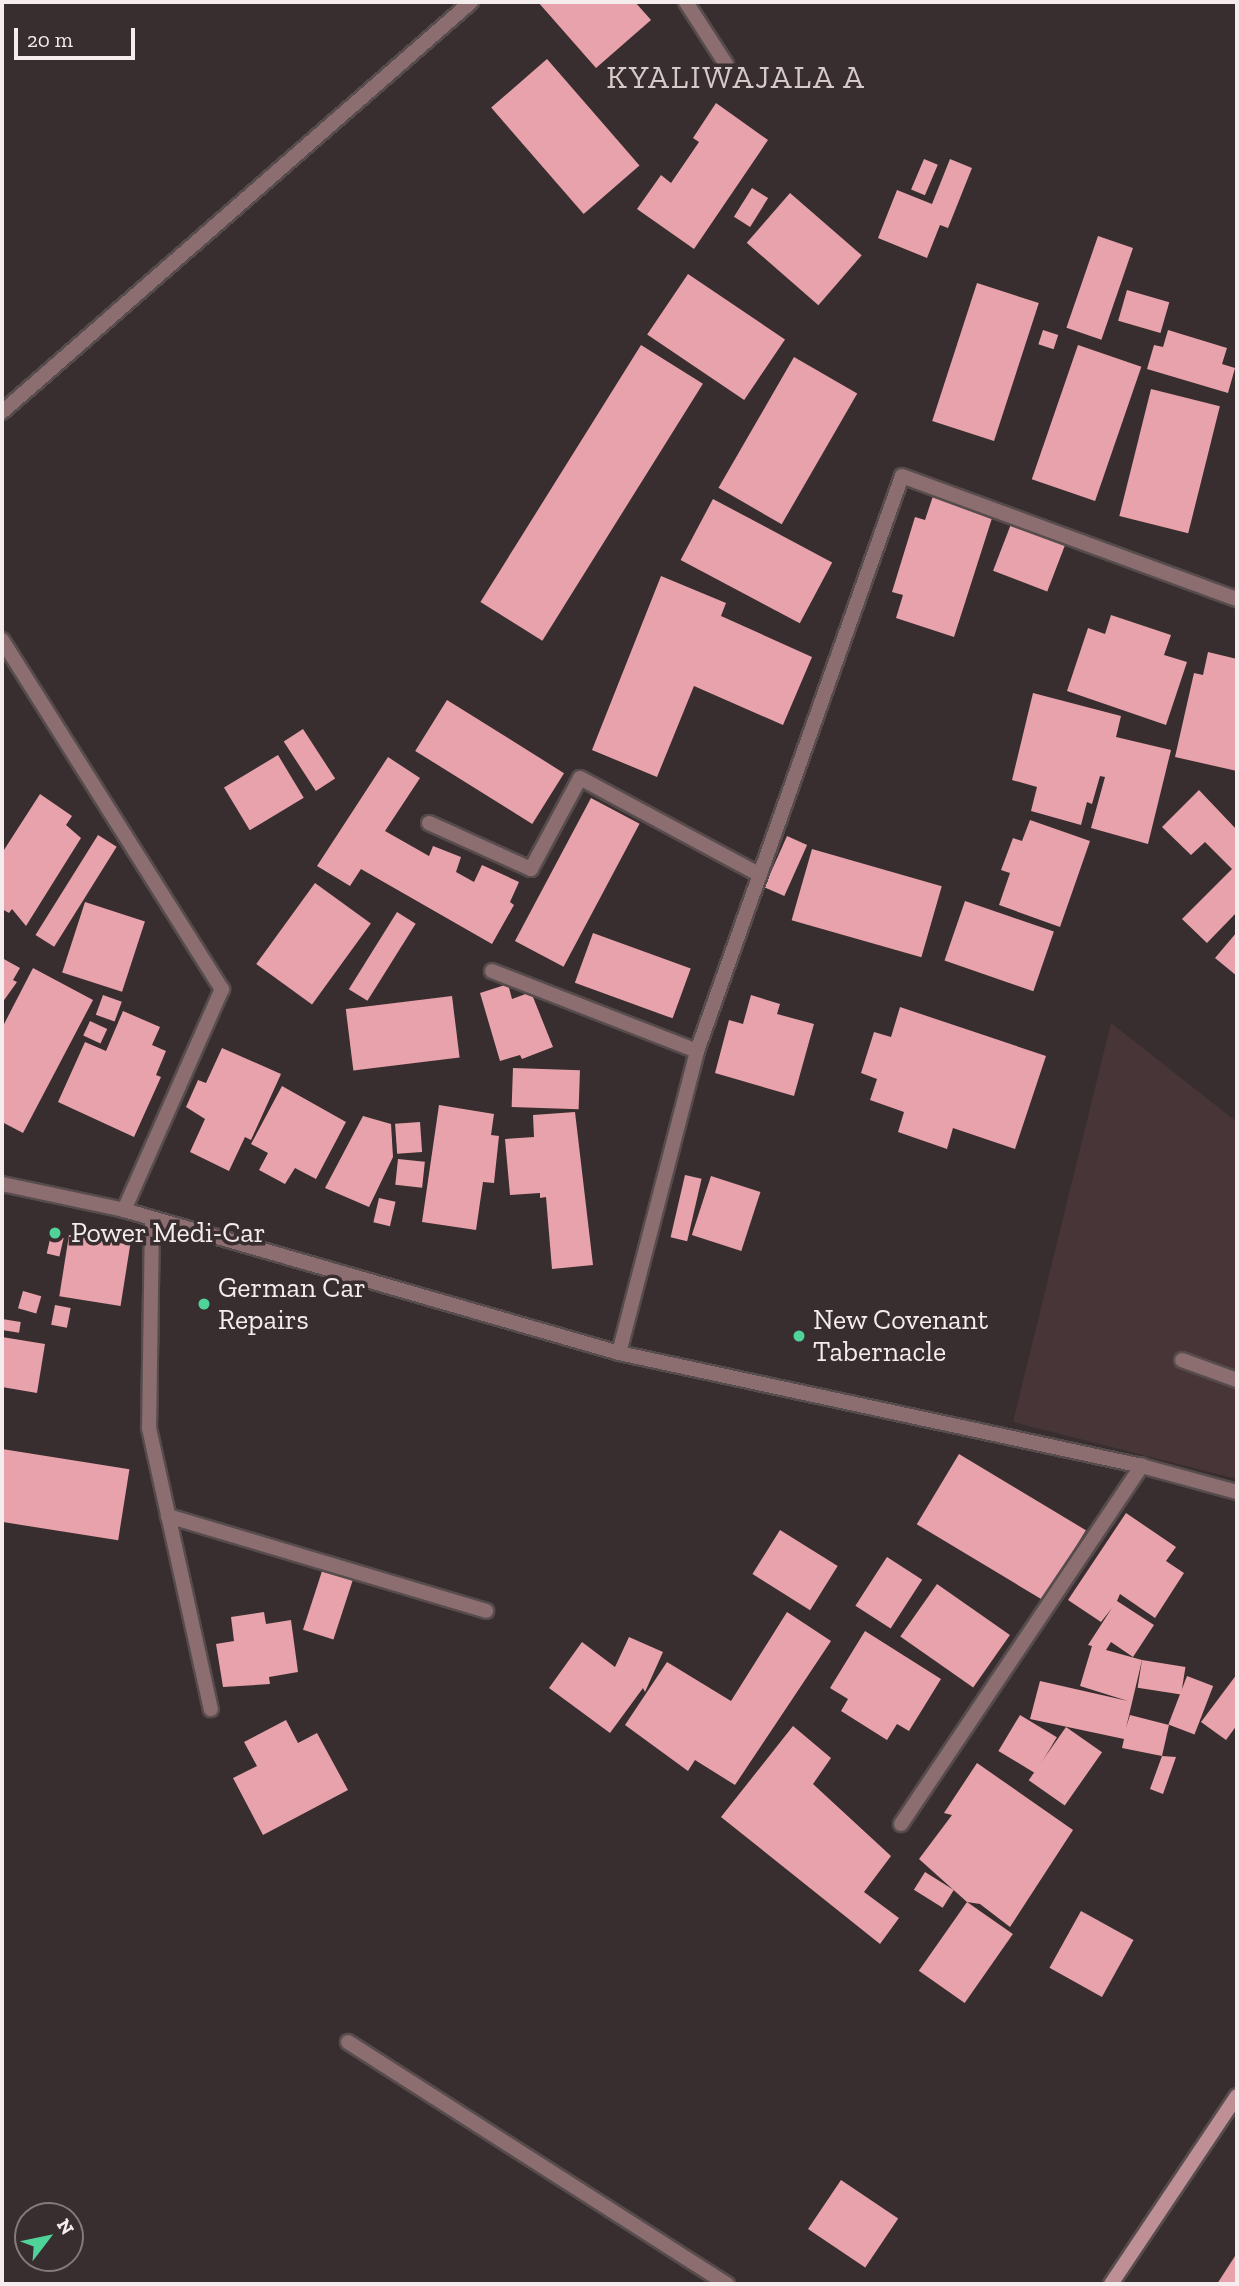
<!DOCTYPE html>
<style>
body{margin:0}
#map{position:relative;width:1239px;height:2286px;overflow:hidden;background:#392e2f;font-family:"Zilla Slab",serif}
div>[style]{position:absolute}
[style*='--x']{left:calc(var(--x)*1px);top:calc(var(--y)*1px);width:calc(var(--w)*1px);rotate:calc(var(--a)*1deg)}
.built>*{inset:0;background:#483537}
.building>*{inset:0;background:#e8a2ab;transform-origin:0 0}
.roads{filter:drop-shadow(2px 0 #574c4d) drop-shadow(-2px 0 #574c4d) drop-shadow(0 2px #574c4d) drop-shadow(0 -2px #574c4d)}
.lane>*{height:14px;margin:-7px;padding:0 7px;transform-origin:7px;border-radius:7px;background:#8c6e71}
.street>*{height:14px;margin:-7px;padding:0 7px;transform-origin:7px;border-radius:7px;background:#8c6e71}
.secondary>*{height:14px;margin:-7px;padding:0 7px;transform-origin:7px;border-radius:7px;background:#be9095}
.dots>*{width:19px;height:19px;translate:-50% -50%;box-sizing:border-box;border:4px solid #392e2f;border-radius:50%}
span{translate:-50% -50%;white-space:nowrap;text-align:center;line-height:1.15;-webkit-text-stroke:7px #392e2f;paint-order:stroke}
.poi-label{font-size:28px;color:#f4eced}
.left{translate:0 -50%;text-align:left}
.quarter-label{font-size:32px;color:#d7c8c9;letter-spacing:2px}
.frame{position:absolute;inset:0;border:4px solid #f4eced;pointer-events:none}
.north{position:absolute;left:14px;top:2202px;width:70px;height:70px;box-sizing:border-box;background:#392e2f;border:2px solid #847a7b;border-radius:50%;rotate:58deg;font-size:19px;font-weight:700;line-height:28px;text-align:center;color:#f4eced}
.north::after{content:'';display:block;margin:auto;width:24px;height:32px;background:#50d398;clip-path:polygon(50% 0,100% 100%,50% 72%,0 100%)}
.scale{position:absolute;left:14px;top:28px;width:121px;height:32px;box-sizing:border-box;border:4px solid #f4eced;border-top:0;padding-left:9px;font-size:21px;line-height:24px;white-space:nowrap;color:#f4eced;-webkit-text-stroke:5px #392e2f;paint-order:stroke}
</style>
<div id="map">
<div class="built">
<i style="clip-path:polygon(1111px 1023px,1237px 1122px,1237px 1479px,1013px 1422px)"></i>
</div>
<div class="building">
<i style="clip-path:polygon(538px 2px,635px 2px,651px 20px,596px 68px)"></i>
<i style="left:547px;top:59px;width:141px;height:74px;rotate:49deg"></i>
<i style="clip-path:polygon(716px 103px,768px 140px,694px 249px,637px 209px,661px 175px,671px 183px,699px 142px,693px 138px)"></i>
<i style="left:924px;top:159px;width:15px;height:33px;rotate:23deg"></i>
<i style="clip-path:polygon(950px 159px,972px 168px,948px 228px,940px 225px,927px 258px,878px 238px,897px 190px,932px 204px)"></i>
<i style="left:752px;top:188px;width:19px;height:34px;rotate:32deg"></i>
<i style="left:790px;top:193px;width:95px;height:66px;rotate:41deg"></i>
<i style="left:1098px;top:236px;width:37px;height:97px;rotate:19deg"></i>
<i style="left:688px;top:274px;width:117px;height:73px;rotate:34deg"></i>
<i style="left:977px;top:283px;width:65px;height:145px;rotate:18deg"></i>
<i style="left:1127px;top:290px;width:44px;height:32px;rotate:16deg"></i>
<i style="left:1043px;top:330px;width:16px;height:15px;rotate:18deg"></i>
<i style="clip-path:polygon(1168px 330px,1227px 348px,1222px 364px,1235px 368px,1228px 393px,1147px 369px,1154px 345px,1163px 347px)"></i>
<i style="left:641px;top:345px;width:73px;height:303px;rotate:32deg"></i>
<i style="left:1078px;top:345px;width:67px;height:142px;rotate:19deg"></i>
<i style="left:794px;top:357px;width:73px;height:151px;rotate:30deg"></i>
<i style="left:1151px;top:389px;width:71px;height:131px;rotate:14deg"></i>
<i style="clip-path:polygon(933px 496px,993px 515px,954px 637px,896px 618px,903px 595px,892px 592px,915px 517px,925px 520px)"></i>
<i style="left:713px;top:499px;width:135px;height:69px;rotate:28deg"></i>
<i style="left:1011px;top:524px;width:58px;height:50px;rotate:21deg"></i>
<i style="clip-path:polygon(661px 576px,726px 603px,721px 616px,812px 657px,783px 725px,694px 686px,657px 777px,592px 750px)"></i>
<i style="clip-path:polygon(1111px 615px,1171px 635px,1164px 655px,1187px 662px,1166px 725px,1067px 691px,1088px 628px,1105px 634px)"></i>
<i style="clip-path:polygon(1208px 652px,1237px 659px,1237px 771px,1175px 757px,1194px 673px,1203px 675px)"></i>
<i style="clip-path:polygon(1033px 693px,1121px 716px,1116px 737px,1171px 750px,1148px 844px,1091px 828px,1105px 777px,1100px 776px,1092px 804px,1087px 802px,1081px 825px,1031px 811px,1037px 787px,1012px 780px)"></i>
<i style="left:447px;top:700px;width:138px;height:60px;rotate:32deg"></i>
<i style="left:303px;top:729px;width:59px;height:23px;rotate:57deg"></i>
<i style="left:278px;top:755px;width:50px;height:63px;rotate:59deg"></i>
<i style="clip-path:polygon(388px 757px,420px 778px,385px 831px,429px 856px,433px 846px,461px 857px,456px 872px,474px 882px,482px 865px,519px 882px,510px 902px,514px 905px,492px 944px,361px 869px,350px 886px,317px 866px)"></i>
<i style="clip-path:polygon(1199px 790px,1237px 830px,1237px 912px,1207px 943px,1182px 919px,1232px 869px,1205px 842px,1191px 855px,1162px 827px)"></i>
<i style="clip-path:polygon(40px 794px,72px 816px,66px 825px,81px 838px,26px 926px,12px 909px,9px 913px,2px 909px,2px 853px)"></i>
<i style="left:591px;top:798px;width:55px;height:162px;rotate:28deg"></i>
<i style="clip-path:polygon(1030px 820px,1090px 841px,1060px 927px,999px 905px,1010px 873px,1001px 870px,1013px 838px,1022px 841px)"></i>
<i style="left:98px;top:835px;width:22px;height:118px;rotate:32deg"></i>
<i style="left:787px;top:836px;width:22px;height:56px;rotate:24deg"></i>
<i style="left:812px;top:849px;width:135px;height:74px;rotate:16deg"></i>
<i style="left:315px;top:883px;width:69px;height:100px;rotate:36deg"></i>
<i style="left:965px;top:901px;width:94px;height:63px;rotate:19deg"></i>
<i style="left:85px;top:902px;width:63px;height:74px;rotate:18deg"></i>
<i style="left:397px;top:912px;width:22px;height:91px;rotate:32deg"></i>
<i style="clip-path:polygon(1237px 932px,1237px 976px,1215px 958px)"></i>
<i style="left:593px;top:933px;width:104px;height:53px;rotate:20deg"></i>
<i style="clip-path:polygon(2px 958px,20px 968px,13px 980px,17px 982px,2px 1003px)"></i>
<i style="clip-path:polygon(33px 968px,93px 1000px,23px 1133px,2px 1122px,2px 1028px)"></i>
<i style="clip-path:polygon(508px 984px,512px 999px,531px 992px,553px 1047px,522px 1059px,520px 1055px,500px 1061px,480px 993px)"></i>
<i style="left:103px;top:995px;width:20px;height:21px;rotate:20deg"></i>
<i style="clip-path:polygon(751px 995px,780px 1004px,777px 1014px,814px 1024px,794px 1096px,715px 1073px,729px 1020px,743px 1024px)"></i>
<i style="left:452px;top:996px;width:62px;height:107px;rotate:83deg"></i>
<i style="clip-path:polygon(900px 1007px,1046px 1056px,1015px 1149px,953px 1128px,947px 1149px,898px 1132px,904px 1112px,870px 1100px,877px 1079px,861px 1073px,874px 1032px,891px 1037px)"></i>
<i style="clip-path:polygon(123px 1011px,160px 1027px,152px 1045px,166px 1051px,156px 1075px,161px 1077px,134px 1137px,58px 1102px,85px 1042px,106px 1051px)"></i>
<i style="left:90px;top:1021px;width:19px;height:16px;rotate:25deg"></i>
<i style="clip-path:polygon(222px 1048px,281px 1074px,251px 1140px,245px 1137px,229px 1171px,190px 1152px,205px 1119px,186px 1107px,198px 1080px,206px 1083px)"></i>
<i style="left:513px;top:1068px;width:67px;height:39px;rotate:2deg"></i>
<i style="clip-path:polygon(282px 1086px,346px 1122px,316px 1179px,295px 1168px,285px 1184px,259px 1170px,268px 1153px,251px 1144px)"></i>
<i style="clip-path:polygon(439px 1105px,494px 1114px,491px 1135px,499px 1136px,494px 1183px,483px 1182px,476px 1230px,422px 1222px)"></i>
<i style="clip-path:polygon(575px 1112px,593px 1265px,552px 1269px,546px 1197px,540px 1198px,540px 1193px,510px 1195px,505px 1139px,534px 1137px,533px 1115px)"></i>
<i style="clip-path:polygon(363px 1116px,391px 1124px,393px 1157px,369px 1207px,325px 1188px)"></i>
<i style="left:420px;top:1122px;width:30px;height:25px;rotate:86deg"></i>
<i style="left:398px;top:1159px;width:27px;height:26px;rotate:6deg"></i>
<i style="left:685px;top:1175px;width:17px;height:64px;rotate:13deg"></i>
<i style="left:711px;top:1176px;width:52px;height:62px;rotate:18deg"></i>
<i style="left:379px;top:1198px;width:17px;height:25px;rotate:13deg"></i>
<i style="left:51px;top:1235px;width:13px;height:19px;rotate:13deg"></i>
<i style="left:69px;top:1235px;width:62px;height:62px;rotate:9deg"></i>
<i style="left:23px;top:1291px;width:19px;height:18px;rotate:16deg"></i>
<i style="left:55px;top:1305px;width:16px;height:20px;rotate:11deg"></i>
<i style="left:2px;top:1319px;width:19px;height:11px;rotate:9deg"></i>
<i style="clip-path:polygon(2px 1337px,45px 1344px,37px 1393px,2px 1387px)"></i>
<i style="left:2px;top:1449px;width:129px;height:72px;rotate:9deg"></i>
<i style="left:959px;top:1454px;width:148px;height:82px;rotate:31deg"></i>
<i style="clip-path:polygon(1126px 1513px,1176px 1547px,1166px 1561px,1184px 1573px,1155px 1618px,1120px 1594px,1117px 1601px,1154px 1625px,1133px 1657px,1111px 1642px,1106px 1650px,1142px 1660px,1126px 1728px,1130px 1715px,1169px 1725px,1162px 1756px,1176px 1757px,1163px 1794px,1150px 1789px,1162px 1756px,1122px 1748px,1124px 1739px,1030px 1719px,1040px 1681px,1128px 1701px,1080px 1686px,1092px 1646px,1088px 1645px,1112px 1608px,1101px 1622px,1068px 1600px)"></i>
<i style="left:780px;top:1530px;width:68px;height:52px;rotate:32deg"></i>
<i style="left:887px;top:1557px;width:42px;height:58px;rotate:33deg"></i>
<i style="left:324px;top:1565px;width:32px;height:68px;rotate:18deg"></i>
<i style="left:937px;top:1584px;width:89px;height:64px;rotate:35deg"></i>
<i style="clip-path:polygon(264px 1612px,266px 1624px,291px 1620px,298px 1672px,269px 1677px,270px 1684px,223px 1687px,216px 1644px,234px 1641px,231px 1617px)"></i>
<i style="clip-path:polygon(787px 1612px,831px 1641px,735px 1785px,695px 1760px,688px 1771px,625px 1725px,667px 1662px,731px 1701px)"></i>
<i style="clip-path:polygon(865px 1631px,941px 1679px,909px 1731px,897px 1724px,887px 1740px,841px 1711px,848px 1699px,830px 1688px)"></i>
<i style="clip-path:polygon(629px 1637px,663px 1652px,645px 1692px,643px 1688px,610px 1733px,549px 1688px,582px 1642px,615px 1667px)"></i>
<i style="left:1142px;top:1660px;width:44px;height:28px;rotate:9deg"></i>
<i style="clip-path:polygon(1237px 1674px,1237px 1725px,1226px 1740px,1201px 1722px)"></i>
<i style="left:1187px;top:1676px;width:28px;height:52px;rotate:21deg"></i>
<i style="left:1020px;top:1715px;width:43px;height:42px;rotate:31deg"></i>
<i style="clip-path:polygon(286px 1720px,298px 1743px,317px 1733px,348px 1790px,263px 1835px,233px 1778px,257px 1766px,244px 1742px)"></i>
<i style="clip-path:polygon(793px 1726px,831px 1758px,813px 1784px,891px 1856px,864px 1892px,899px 1918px,880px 1944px,721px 1817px)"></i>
<i style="left:1066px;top:1727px;width:44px;height:65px;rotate:35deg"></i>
<i style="clip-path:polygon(977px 1763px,1073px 1830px,1010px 1927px,980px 1904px,967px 1902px,919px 1859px,952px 1815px,944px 1813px)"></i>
<i style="left:925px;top:1872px;width:34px;height:21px;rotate:32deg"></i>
<i style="left:967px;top:1902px;width:56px;height:84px;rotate:35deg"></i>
<i style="left:1081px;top:1911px;width:60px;height:65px;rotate:29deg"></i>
<i style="left:841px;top:2180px;width:69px;height:59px;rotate:34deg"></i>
<i style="clip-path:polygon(1237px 2253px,1237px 2284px,1217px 2284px)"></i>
</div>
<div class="roads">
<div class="lane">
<i style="--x:429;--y:823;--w:112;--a:24.3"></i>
<i style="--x:531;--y:869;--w:103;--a:-61.7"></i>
<i style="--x:580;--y:778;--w:202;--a:28.3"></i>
<i style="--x:492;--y:971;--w:220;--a:21.3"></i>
<i style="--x:1182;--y:1360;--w:59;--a:20"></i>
</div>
<div class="street">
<i style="--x:686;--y:2;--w:74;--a:57.2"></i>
<i style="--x:2;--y:412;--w:623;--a:-41.16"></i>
<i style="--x:2;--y:640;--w:413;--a:57.8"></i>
<i style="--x:222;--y:989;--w:242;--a:113.9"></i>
<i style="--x:2;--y:1184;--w:125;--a:12"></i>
<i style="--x:124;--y:1210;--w:515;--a:16.11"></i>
<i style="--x:619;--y:1353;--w:535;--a:12.19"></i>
<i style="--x:1142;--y:1466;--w:98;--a:15.3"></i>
<i style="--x:152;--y:1219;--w:209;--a:90.8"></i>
<i style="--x:149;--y:1428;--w:288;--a:77.6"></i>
<i style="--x:619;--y:1353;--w:312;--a:-75.5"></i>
<i style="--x:697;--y:1051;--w:610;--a:-70.38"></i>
<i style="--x:902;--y:476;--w:357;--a:20.2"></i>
<i style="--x:168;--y:1516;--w:332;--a:16.6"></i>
<i style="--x:901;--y:1824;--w:432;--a:-56.1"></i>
<i style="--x:348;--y:2042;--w:450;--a:32.6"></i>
</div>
<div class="secondary">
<i style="--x:1111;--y:2284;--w:226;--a:-56.2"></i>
</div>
</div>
<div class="dots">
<i style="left:55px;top:1233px;background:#50d398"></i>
<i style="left:204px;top:1304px;background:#50d398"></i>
<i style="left:799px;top:1336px;background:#50d398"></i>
</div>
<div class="poi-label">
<span class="left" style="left:71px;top:1233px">Power Medi-Car</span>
<span class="left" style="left:218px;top:1304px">German Car<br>Repairs</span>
<span class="left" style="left:813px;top:1336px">New Covenant<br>Tabernacle</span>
</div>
<div class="quarter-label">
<span style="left:736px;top:77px">KYALIWAJALA A</span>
</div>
<div class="frame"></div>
<div class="north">N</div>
<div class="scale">20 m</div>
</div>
